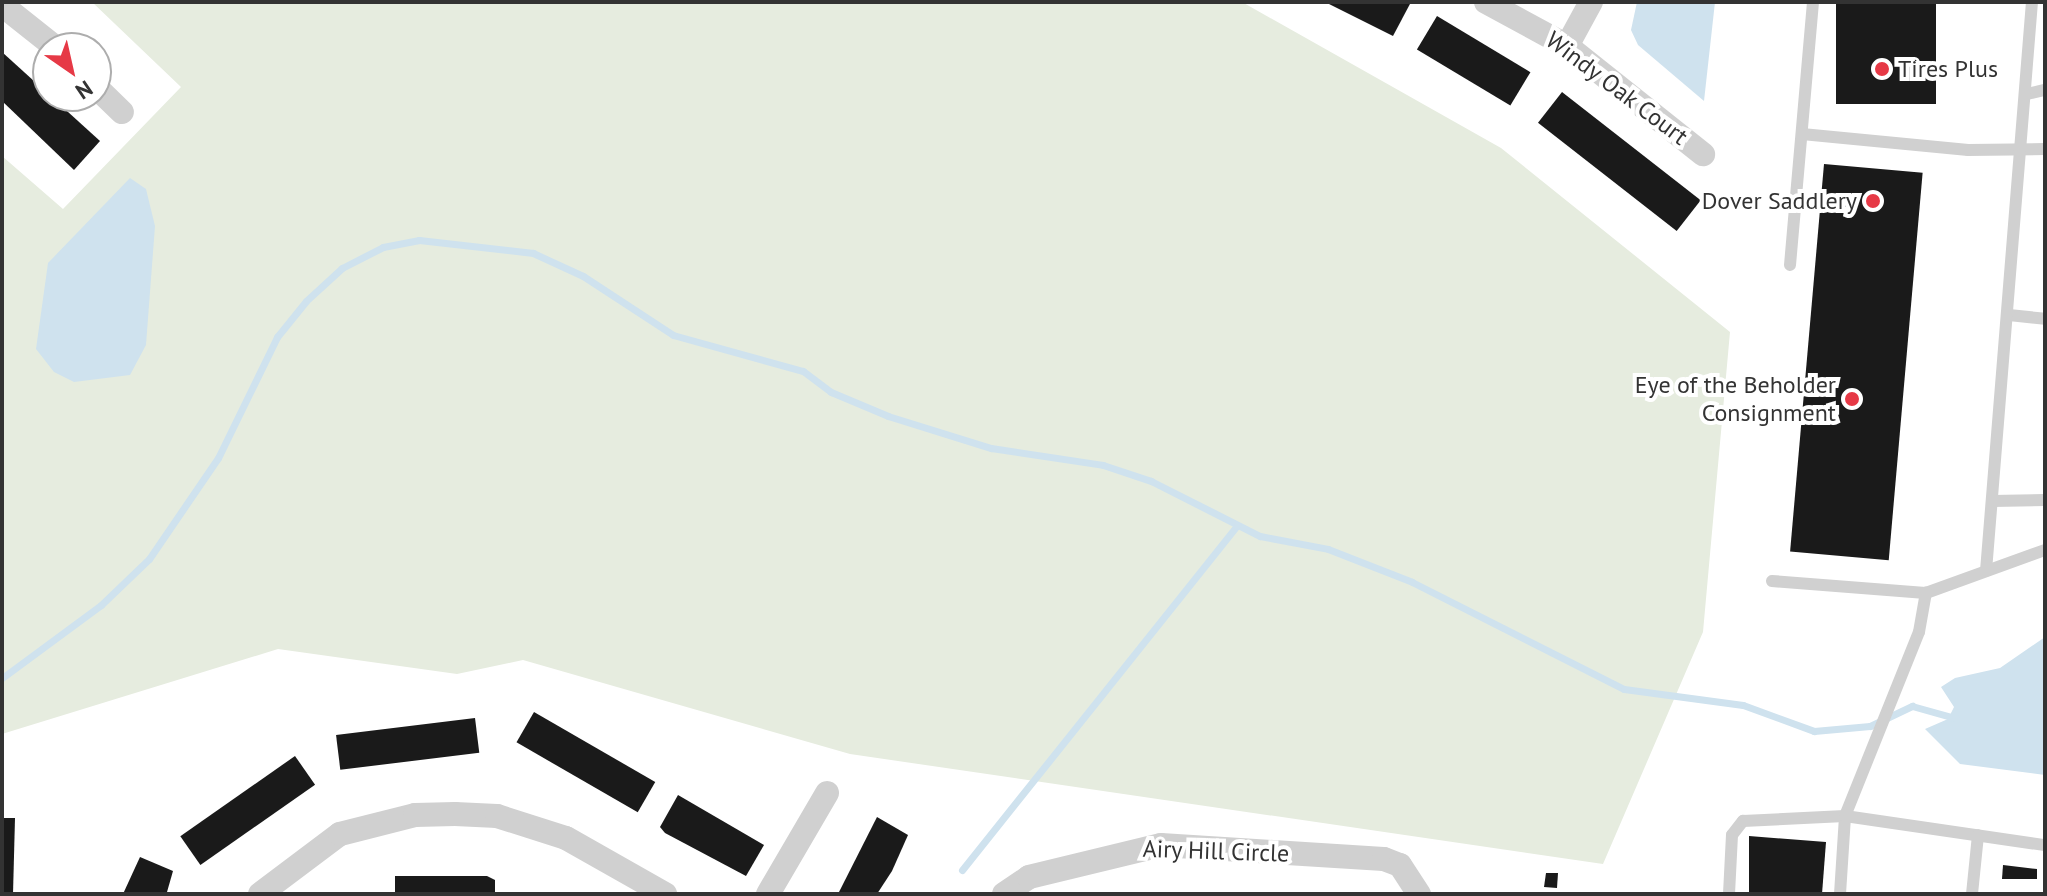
<!DOCTYPE html>
<style>
body{margin:0}
#map{position:relative;width:2047px;height:896px;overflow:hidden;background:#fff;font-family:"PT Sans",sans-serif}
div>[style]{position:absolute}
[style*='--x']{left:calc(var(--x)*1px);top:calc(var(--y)*1px);width:calc(var(--w)*1px);rotate:calc(var(--a)*1deg)}
.green>*{inset:0;background:#e6ecdf}
.water>*{inset:0;background:#cfe2ee}
.stream>*{height:7px;margin:-3.5px;padding:0 3.5px;transform-origin:3.5px;border-radius:3.5px;background:#cfe2ee}
.building>*{inset:0;background:#1a1a1a;transform-origin:0 0}
.service>*{height:12px;margin:-6px;padding:0 6px;transform-origin:6px;border-radius:6px;background:#d0d0d0}
.minor>*{height:24px;margin:-12px;padding:0 12px;transform-origin:12px;border-radius:12px;background:#d0d0d0}
.dots>*{width:22px;height:22px;translate:-50% -50%;box-sizing:border-box;border:4px solid #fff;border-radius:50%}
span{translate:-50% -50%;white-space:nowrap;text-align:center;line-height:1.15;-webkit-text-stroke:8px #fff;paint-order:stroke}
.poi-label{font-size:24px;color:#333}
.left{translate:0 -50%;text-align:left}
.right{translate:-100% -50%;text-align:right}
.street-label{font-size:24px;color:#333}
.frame{position:absolute;inset:0;border:4px solid #333;pointer-events:none}
.north{position:absolute;left:32px;top:32px;width:80px;height:80px;box-sizing:border-box;background:#fff;border:2px solid #adadad;border-radius:50%;rotate:146deg;font-size:22px;font-weight:700;line-height:32px;text-align:center;color:#333}
.north::after{content:'';display:block;margin:auto;width:28px;height:36px;background:#e63946;clip-path:polygon(50% 0,100% 100%,50% 72%,0 100%)}
</style>
<div id="map">
<div class="green">
<i style="clip-path:polygon(92px 2px,1242px 2px,1501px 148px,1730px 332px,1703px 632px,1603px 864px,850px 754px,523px 660px,457px 674px,278px 649px,2px 734px,2px 156px,63px 209px,181px 87px)"></i>
</div>
<div class="water">
<i style="clip-path:polygon(1637px 2px,1715px 2px,1704px 101px,1638px 45px,1631px 30px)"></i>
<i style="clip-path:polygon(130px 178px,146px 189px,155px 226px,146px 345px,130px 375px,74px 382px,54px 372px,36px 349px,48px 263px)"></i>
<i style="clip-path:polygon(2045px 637px,2045px 775px,1960px 764px,1925px 729px,1948px 719px,1954px 707px,1941px 687px,1955px 678px,2000px 668px)"></i>
</div>
<div class="stream">
<i style="--x:2;--y:678;--w:123;--a:-36.4"></i>
<i style="--x:101;--y:605;--w:66;--a:-43.8"></i>
<i style="--x:149;--y:559;--w:122;--a:-55.7"></i>
<i style="--x:218;--y:458;--w:135;--a:-64"></i>
<i style="--x:277;--y:337;--w:46;--a:-51.1"></i>
<i style="--x:306;--y:301;--w:49;--a:-42.5"></i>
<i style="--x:342;--y:268;--w:46;--a:-27.1"></i>
<i style="--x:383;--y:247;--w:37;--a:-11"></i>
<i style="--x:419;--y:240;--w:115;--a:6.5"></i>
<i style="--x:533;--y:253;--w:55;--a:24.7"></i>
<i style="--x:583;--y:276;--w:108;--a:33.2"></i>
<i style="--x:673;--y:335;--w:135;--a:15.5"></i>
<i style="--x:803;--y:371;--w:35;--a:37"></i>
<i style="--x:831;--y:392;--w:62;--a:22.8"></i>
<i style="--x:888;--y:416;--w:108;--a:17.3"></i>
<i style="--x:991;--y:448;--w:113;--a:8.6"></i>
<i style="--x:1103;--y:465;--w:51;--a:18.4"></i>
<i style="--x:1151;--y:481;--w:122;--a:26.8"></i>
<i style="--x:1260;--y:536;--w:69;--a:10.8"></i>
<i style="--x:1328;--y:549;--w:90;--a:21.4"></i>
<i style="--x:1412;--y:582;--w:237;--a:26.8"></i>
<i style="--x:1624;--y:689;--w:120;--a:7.7"></i>
<i style="--x:1743;--y:705;--w:76;--a:20.1"></i>
<i style="--x:1814;--y:731;--w:56;--a:-5.1"></i>
<i style="--x:1870;--y:726;--w:47;--a:-25.5"></i>
<i style="--x:1912;--y:706;--w:45;--a:15.6"></i>
<i style="--x:962;--y:870;--w:441;--a:-51.4"></i>
</div>
<div class="building">
<i style="clip-path:polygon(1325px 2px,1411px 2px,1393px 36px)"></i>
<i style="left:1836px;top:2px;width:100px;height:102px"></i>
<i style="left:1437px;top:16px;width:109px;height:39px;rotate:31deg"></i>
<i style="clip-path:polygon(2px 52px,100px 141px,74px 170px,2px 101px)"></i>
<i style="left:1562px;top:92px;width:176px;height:39px;rotate:38deg"></i>
<i style="left:1824px;top:164px;width:99px;height:389px;rotate:5deg"></i>
<i style="left:534px;top:712px;width:140px;height:35px;rotate:30deg"></i>
<i style="left:475px;top:718px;width:35px;height:140px;rotate:83deg"></i>
<i style="left:295px;top:756px;width:35px;height:140px;rotate:55deg"></i>
<i style="clip-path:polygon(678px 795px,764px 845px,746px 876px,665px 833px,660px 827px)"></i>
<i style="clip-path:polygon(877px 817px,908px 835px,892px 871px,877px 894px,838px 894px)"></i>
<i style="clip-path:polygon(2px 818px,15px 818px,13px 894px,2px 894px)"></i>
<i style="clip-path:polygon(1749px 836px,1826px 842px,1822px 894px,1749px 894px)"></i>
<i style="clip-path:polygon(140px 857px,173px 871px,167px 892px,123px 894px)"></i>
<i style="clip-path:polygon(2003px 865px,2037px 869px,2037px 879px,2002px 879px)"></i>
<i style="clip-path:polygon(1546px 873px,1558px 873px,1557px 888px,1544px 887px)"></i>
<i style="clip-path:polygon(395px 876px,487px 876px,495px 880px,495px 894px,395px 894px)"></i>
</div>
<div class="service">
<i style="--x:2027;--y:94;--w:18;--a:-13"></i>
<i style="--x:1802;--y:134;--w:167;--a:5.5"></i>
<i style="--x:1968;--y:150;--w:77;--a:-0.7"></i>
<i style="--x:1790;--y:265;--w:264;--a:-85"></i>
<i style="--x:2009;--y:315;--w:36;--a:6"></i>
<i style="--x:1992;--y:501;--w:53;--a:-1.1"></i>
<i style="--x:1986;--y:571;--w:571;--a:-85.38"></i>
<i style="--x:1772;--y:581;--w:154;--a:4.5"></i>
<i style="--x:1926;--y:593;--w:127;--a:-19.9"></i>
<i style="--x:1729;--y:894;--w:59;--a:-87.1"></i>
<i style="--x:1732;--y:835;--w:18;--a:-52"></i>
<i style="--x:1743;--y:821;--w:102;--a:-2.8"></i>
<i style="--x:1845;--y:816;--w:198;--a:-68.1"></i>
<i style="--x:1919;--y:632;--w:40;--a:-80"></i>
<i style="--x:1840;--y:894;--w:78;--a:-86.3"></i>
<i style="--x:1845;--y:816;--w:202;--a:8.3"></i>
<i style="--x:1972;--y:894;--w:59;--a:-84.2"></i>
</div>
<div class="minor">
<i style="--x:1486;--y:2;--w:92;--a:28.5"></i>
<i style="--x:1567;--y:46;--w:174;--a:38.5"></i>
<i style="--x:2;--y:5;--w:69;--a:38.5"></i>
<i style="--x:1567;--y:46;--w:50;--a:-61.4"></i>
<i style="--x:96;--y:87;--w:36;--a:44"></i>
<i style="--x:260;--y:894;--w:100;--a:-36.9"></i>
<i style="--x:340;--y:834;--w:77;--a:-14.2"></i>
<i style="--x:415;--y:815;--w:40;--a:-1.4"></i>
<i style="--x:455;--y:814;--w:42;--a:2.7"></i>
<i style="--x:497;--y:816;--w:72;--a:17.7"></i>
<i style="--x:566;--y:838;--w:114;--a:29.5"></i>
<i style="--x:768;--y:894;--w:117;--a:-59.7"></i>
<i style="--x:1004;--y:894;--w:30;--a:-34"></i>
<i style="--x:1029;--y:877;--w:136;--a:-13.6"></i>
<i style="--x:1161;--y:845;--w:223;--a:3.6"></i>
<i style="--x:1384;--y:859;--w:17;--a:21"></i>
<i style="--x:1400;--y:865;--w:35;--a:57"></i>
</div>
<div class="dots">
<i style="left:1882px;top:69px;background:#e63946"></i>
<i style="left:1873px;top:201px;background:#e63946"></i>
<i style="left:1852px;top:399px;background:#e63946"></i>
</div>
<div class="poi-label">
<span class="left" style="left:1898px;top:69px">Tires Plus</span>
<span class="right" style="left:1857px;top:201px">Dover Saddlery</span>
<span class="right" style="left:1836px;top:399px">Eye of the Beholder<br>Consignment</span>
</div>
<div class="street-label">
<span style="left:1617px;top:88px;rotate:37deg">Windy Oak Court</span>
<span style="left:1216px;top:851px;rotate:2deg">Airy Hill Circle</span>
</div>
<div class="frame"></div>
<div class="north">N</div>
</div>
